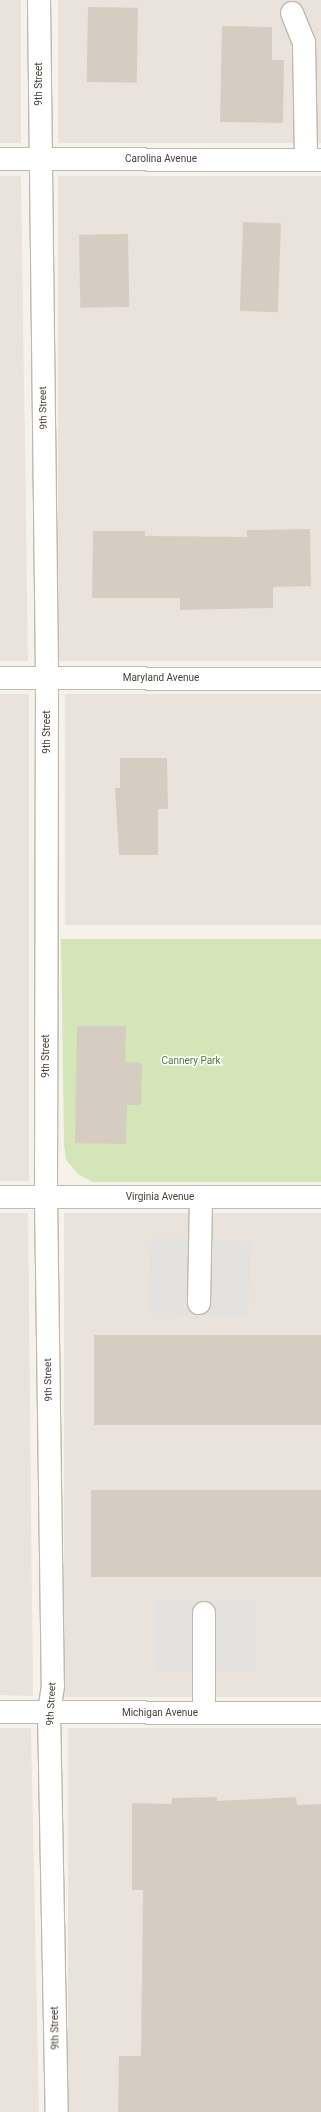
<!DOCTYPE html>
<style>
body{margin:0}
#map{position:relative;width:321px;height:2112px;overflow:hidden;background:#f5f2ec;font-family:Roboto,sans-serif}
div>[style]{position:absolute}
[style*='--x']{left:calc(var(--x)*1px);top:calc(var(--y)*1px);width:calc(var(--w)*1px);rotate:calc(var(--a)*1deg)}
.residential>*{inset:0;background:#e9e3db;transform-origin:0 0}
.green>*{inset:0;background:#d4e6b8}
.parking>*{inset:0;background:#e4e2e0;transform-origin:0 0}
.building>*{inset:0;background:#d6cdc2;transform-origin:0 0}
.roads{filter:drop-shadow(1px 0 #c0b9af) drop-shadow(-1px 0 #c0b9af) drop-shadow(0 1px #c0b9af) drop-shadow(0 -1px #c0b9af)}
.minor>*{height:22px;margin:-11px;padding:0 11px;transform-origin:11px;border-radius:11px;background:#fff}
span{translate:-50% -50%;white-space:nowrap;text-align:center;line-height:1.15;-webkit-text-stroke:3px #fff;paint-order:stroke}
.street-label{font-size:10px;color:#4a423a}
.park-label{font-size:10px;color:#50792f}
</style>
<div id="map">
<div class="residential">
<i style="left:0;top:0;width:21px;height:143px"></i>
<i style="left:58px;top:0;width:263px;height:143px"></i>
<i style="clip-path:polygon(0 176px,21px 176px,28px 661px,0 661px)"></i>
<i style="left:58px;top:176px;width:263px;height:485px"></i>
<i style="left:0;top:694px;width:29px;height:487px"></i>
<i style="left:65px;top:694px;width:256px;height:231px"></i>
<i style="clip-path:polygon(0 1213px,28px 1213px,33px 1696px,0 1695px)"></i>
<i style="left:321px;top:1213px;width:484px;height:257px;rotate:90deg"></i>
<i style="clip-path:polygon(0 1728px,31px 1728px,39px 2112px,0 2112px)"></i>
<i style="left:68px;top:1728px;width:253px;height:384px"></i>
</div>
<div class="green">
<i style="clip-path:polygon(61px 939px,321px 939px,321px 1182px,92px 1182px,78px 1174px,66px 1160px,64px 1145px)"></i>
</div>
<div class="parking">
<i style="left:151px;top:1238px;width:100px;height:75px;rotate:2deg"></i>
<i style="left:256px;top:1601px;width:71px;height:101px;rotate:90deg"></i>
</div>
<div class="building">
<i style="left:88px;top:7px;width:50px;height:75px;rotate:1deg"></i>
<i style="clip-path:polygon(222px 26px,272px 27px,272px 60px,284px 60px,283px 123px,220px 122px)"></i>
<i style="left:243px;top:222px;width:38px;height:89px;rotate:2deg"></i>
<i style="left:128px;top:234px;width:73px;height:49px;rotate:89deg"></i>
<i style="clip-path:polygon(310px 529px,311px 586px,273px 587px,273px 608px,180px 610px,180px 598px,92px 598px,93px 531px,145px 531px,145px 536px,247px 537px,247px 530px)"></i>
<i style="clip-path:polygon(120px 758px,167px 758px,168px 809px,158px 809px,158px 855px,119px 855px,115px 788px,120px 788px)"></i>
<i style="clip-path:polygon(77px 1026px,126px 1026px,125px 1062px,142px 1063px,141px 1105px,127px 1105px,126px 1144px,75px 1143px)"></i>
<i style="left:94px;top:1335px;width:227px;height:90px"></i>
<i style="left:321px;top:1490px;width:87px;height:230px;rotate:90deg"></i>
<i style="clip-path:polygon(217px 1797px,217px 1801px,296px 1797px,297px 1805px,321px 1804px,321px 2112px,118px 2112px,119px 2056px,141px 2056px,143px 1890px,132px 1890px,132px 1803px,171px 1804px,172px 1798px)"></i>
</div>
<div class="roads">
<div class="minor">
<i style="--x:39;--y:0;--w:678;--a:89.32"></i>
<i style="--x:47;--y:678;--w:519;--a:90.11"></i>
<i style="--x:46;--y:1197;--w:489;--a:89.2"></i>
<i style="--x:53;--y:1686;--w:26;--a:99"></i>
<i style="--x:49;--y:1712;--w:400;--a:88.9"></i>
<i style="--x:292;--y:13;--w:31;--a:68"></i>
<i style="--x:304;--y:42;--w:118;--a:89"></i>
<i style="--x:0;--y:159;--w:321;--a:0.2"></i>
<i style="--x:0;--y:678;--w:321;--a:0.2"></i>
<i style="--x:0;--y:1197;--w:321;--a:0"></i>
<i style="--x:199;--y:1303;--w:106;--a:-88.9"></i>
<i style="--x:204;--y:1613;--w:100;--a:90"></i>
<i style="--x:0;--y:1712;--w:321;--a:0.2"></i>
</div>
</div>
<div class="street-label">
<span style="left:39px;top:84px;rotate:-90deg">9th Street</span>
<span style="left:161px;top:159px">Carolina Avenue</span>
<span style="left:43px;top:408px;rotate:-91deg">9th Street</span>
<span style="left:161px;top:678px">Maryland Avenue</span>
<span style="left:47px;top:732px;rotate:-90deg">9th Street</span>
<span style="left:46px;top:1056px;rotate:-90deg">9th Street</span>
<span style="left:160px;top:1197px">Virginia Avenue</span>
<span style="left:48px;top:1380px;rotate:-91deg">9th Street</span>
<span style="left:51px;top:1704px;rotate:-87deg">9th Street</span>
<span style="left:160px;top:1713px">Michigan Avenue</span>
<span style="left:55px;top:2028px;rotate:-91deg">9th Street</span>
</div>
<div class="park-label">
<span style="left:191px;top:1061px">Cannery Park</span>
</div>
</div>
